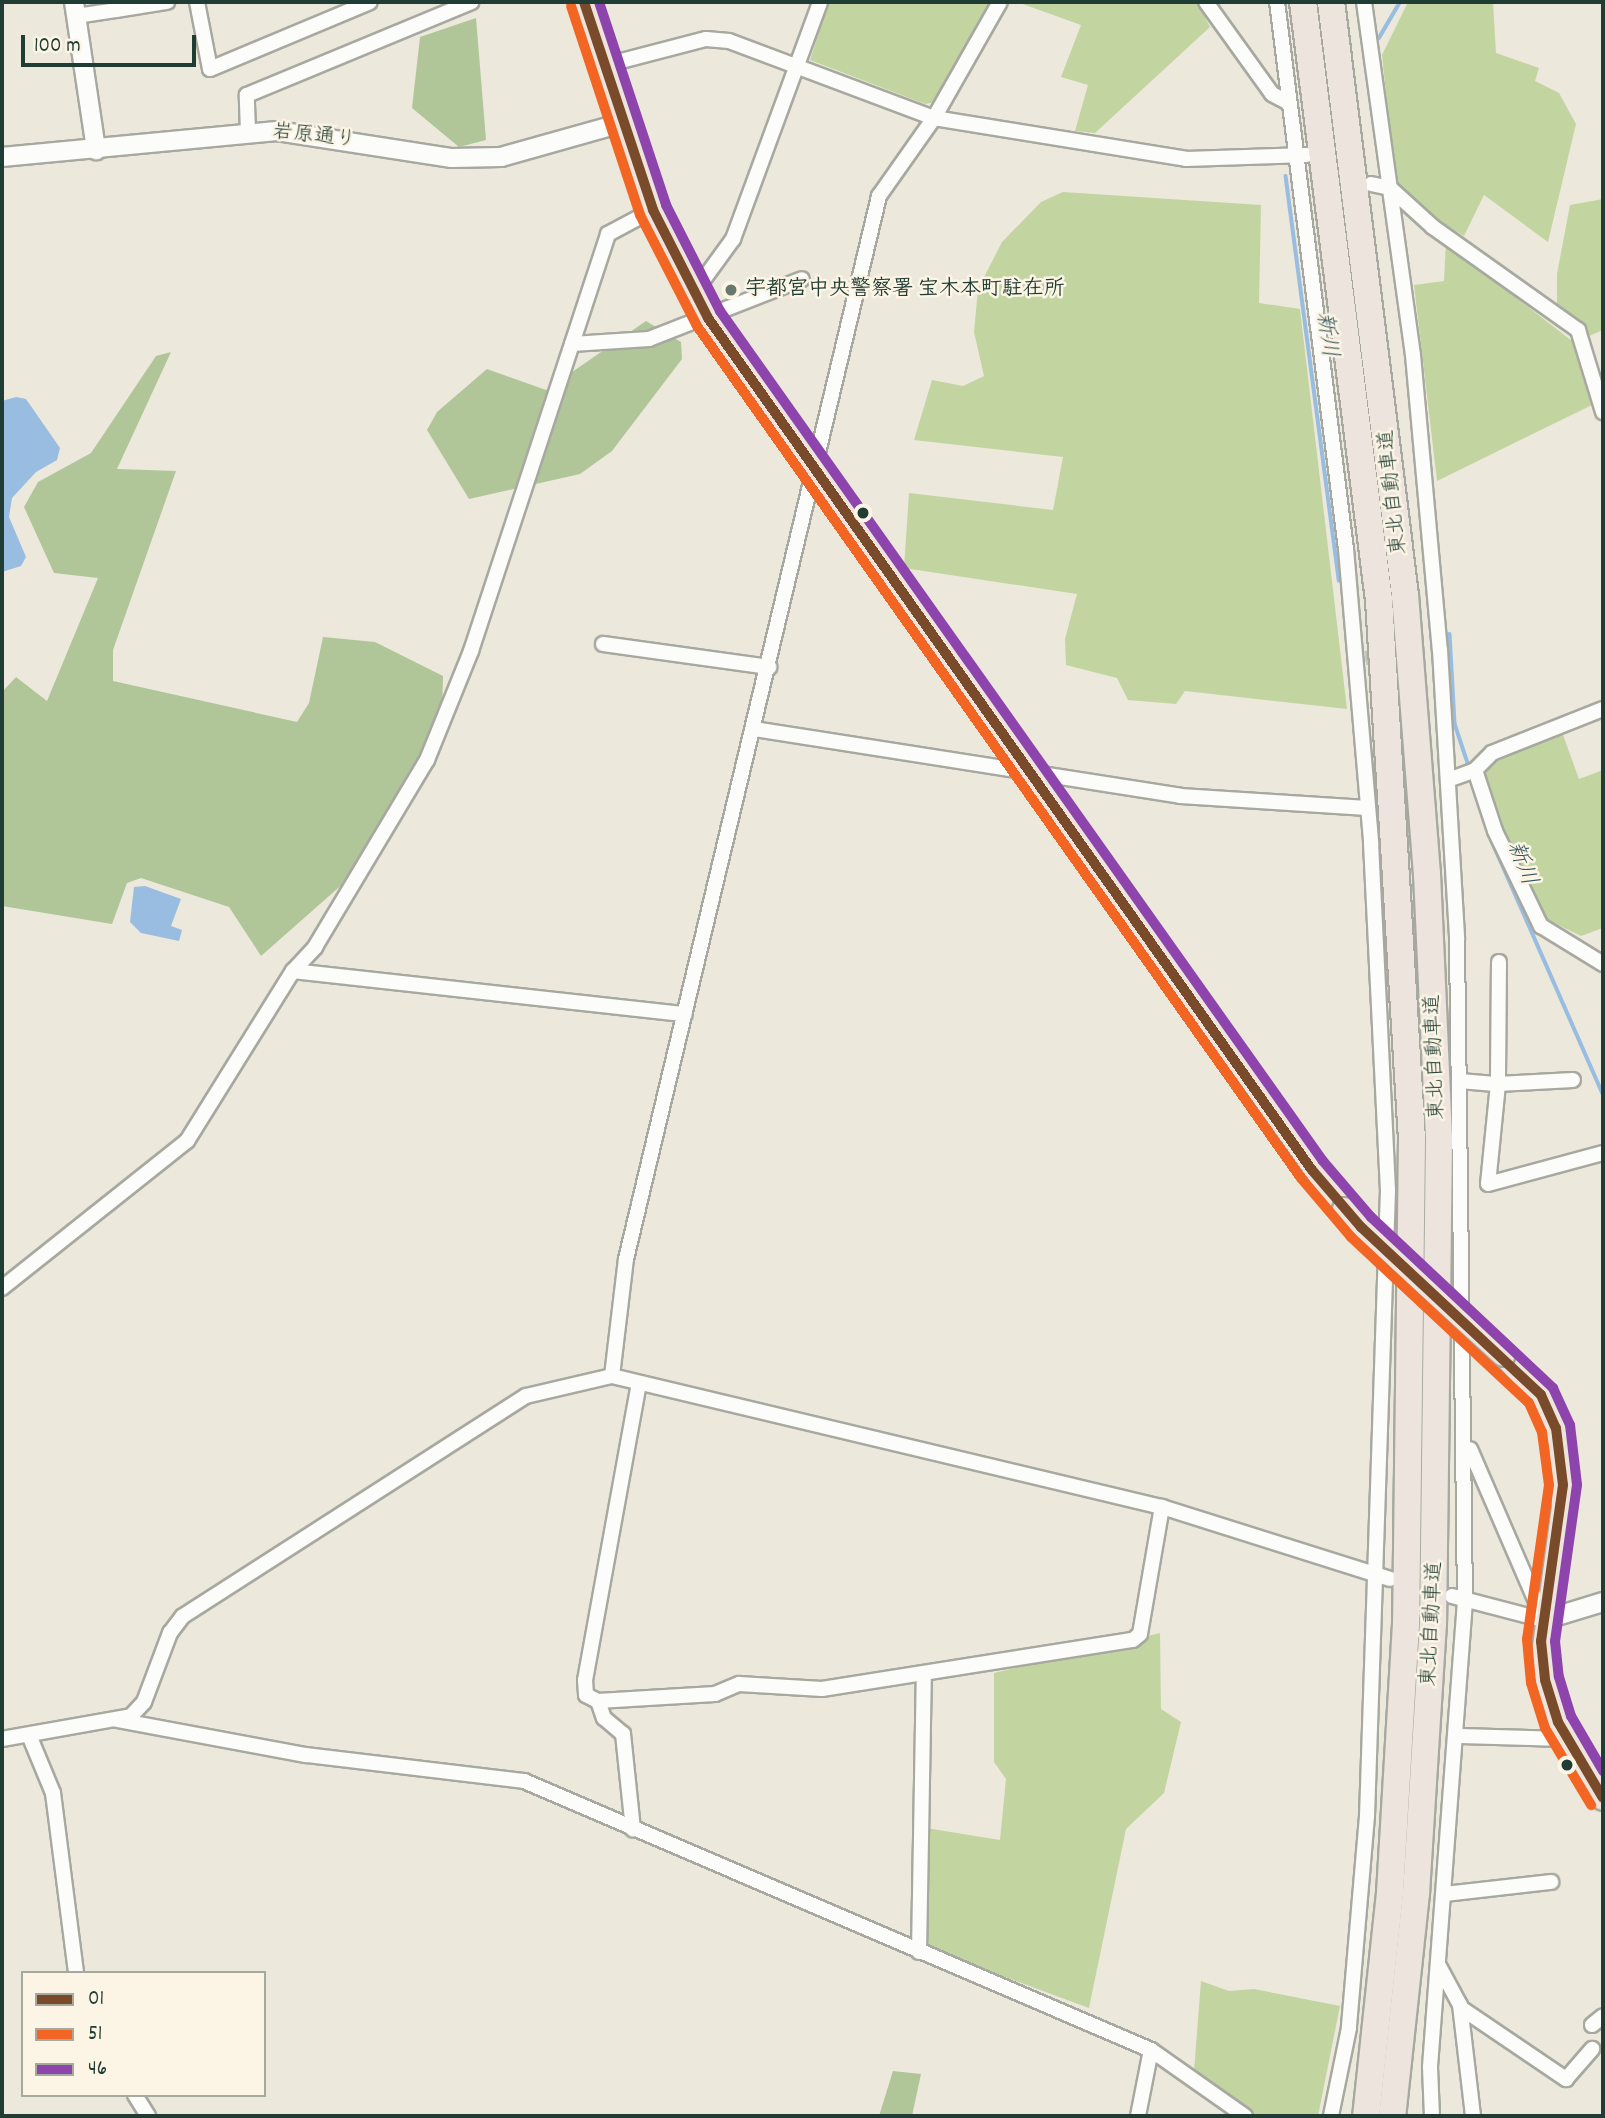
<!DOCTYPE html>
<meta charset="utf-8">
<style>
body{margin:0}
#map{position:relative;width:1605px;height:2118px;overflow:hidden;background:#ece8db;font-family:Dekko,"Klee One",sans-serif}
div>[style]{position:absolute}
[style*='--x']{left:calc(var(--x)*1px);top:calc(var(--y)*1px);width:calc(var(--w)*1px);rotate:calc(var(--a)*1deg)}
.green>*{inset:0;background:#c2d5a1}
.forest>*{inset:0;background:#b0c699}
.water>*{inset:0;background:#98bde0}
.stream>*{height:3.5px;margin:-1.75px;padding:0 1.75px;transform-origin:1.75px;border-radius:1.75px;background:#98bde0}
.minor-tunnel>*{height:14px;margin-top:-7px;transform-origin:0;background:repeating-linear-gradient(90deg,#c3c6ba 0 14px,transparent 0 21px)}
.roads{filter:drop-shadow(2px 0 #a7a9a0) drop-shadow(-2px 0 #a7a9a0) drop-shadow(0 2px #a7a9a0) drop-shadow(0 -2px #a7a9a0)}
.minor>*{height:14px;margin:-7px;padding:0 7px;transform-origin:7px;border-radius:7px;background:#fcfcfa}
.tertiary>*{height:18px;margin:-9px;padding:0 9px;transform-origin:9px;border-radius:9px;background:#fcfcfa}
.primary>*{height:23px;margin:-11.5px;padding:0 11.5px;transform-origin:11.5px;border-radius:11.5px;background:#ede5dd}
.motorway>*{height:26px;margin:-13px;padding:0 13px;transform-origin:13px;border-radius:13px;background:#ede5dd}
.bridges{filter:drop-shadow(2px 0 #a7a9a0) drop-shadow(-2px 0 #a7a9a0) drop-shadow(0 2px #a7a9a0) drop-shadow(0 -2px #a7a9a0)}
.primary-bridge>*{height:23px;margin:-11.5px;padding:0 11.5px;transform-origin:11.5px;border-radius:11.5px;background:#ede5dd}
.bus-1>*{height:10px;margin:-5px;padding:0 5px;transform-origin:5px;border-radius:5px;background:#7a4b2a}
.bus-2>*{height:10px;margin:-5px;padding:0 5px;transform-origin:5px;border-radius:5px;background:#f26522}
.bus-3>*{height:10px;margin:-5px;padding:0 5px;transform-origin:5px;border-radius:5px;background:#8e44ad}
.dots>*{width:19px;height:19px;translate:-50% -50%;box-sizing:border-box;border:4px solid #fcf5e5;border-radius:50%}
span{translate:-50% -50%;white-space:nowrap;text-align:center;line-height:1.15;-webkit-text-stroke:5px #fcf5e5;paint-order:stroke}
.street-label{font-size:21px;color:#1f3d34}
.poi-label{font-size:21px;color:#1f3d34;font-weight:700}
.left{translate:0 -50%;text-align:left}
.water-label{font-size:23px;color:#345860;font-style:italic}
.frame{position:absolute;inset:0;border:4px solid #1f3d34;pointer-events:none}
.legend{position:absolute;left:21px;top:1971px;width:245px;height:126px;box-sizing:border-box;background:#fcf5e5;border:2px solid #a4ab9e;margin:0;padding:9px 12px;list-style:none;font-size:21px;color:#1f3d34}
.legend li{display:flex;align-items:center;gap:14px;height:35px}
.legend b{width:35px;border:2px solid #a4ab9e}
.scale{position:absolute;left:21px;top:35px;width:175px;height:32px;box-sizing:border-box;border:4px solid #1f3d34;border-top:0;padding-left:9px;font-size:21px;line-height:24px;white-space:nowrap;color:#1f3d34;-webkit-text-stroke:5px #fcf5e5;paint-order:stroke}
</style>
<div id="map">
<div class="green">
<i style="clip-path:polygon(829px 2px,993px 2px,941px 101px,925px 104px,810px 60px)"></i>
<i style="clip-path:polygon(1017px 2px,1197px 2px,1210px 27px,1095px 133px,1075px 131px,1088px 85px,1061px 77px,1081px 25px)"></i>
<i style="clip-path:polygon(1408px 2px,1493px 2px,1496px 53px,1539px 68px,1535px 81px,1559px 93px,1576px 124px,1548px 242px,1484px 195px,1464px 236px,1420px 210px,1395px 179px,1382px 55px)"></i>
<i style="clip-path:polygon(1063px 192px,1261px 205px,1259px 303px,1300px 309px,1347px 709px,1185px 691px,1176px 704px,1128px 700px,1117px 678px,1066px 665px,1065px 639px,1077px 594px,904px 568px,909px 493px,1053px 510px,1063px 457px,914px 440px,932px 380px,963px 386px,984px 376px,974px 332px,978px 289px,1002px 242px,1041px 202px)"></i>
<i style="clip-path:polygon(1603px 199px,1603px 330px,1587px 337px,1584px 323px,1557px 306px,1557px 274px,1570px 205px)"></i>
<i style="clip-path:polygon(1446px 243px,1572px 341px,1592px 405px,1437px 481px,1414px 285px,1444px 281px)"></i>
<i style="clip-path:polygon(1562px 732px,1579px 779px,1603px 770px,1603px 928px,1581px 936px,1548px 920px,1526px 889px,1482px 773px,1524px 742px)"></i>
<i style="clip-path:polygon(1160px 1633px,1161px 1709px,1181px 1722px,1164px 1793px,1126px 1829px,1089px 2008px,927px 1948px,926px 1828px,1000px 1840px,1006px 1779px,994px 1762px,994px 1673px)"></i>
<i style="clip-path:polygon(1201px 1981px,1229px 1991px,1254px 1989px,1340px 2006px,1318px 2116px,1252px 2116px,1194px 2071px)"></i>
</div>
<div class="forest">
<i style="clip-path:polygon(476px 18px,486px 140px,459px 147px,412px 108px,420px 37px)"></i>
<i style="clip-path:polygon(646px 321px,681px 342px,682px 359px,612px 451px,580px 474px,469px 499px,427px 430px,437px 412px,487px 369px,546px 390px)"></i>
<i style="clip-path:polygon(171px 352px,117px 469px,176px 471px,113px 650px,113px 681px,297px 722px,309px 703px,323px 637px,375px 642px,443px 676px,442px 713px,414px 784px,354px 874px,261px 956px,229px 907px,141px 878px,127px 883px,112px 924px,2px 906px,2px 692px,16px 677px,47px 701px,98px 578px,54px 573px,24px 507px,38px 482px,91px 453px,156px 356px)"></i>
<i style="clip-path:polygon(893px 2071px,921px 2074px,912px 2116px,879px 2116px)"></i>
</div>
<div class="water">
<i style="clip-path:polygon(16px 397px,26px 399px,60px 448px,57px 460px,36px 472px,12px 498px,9px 517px,26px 557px,21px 566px,2px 572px,2px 401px)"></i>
<i style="clip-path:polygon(145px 886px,181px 899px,171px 926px,182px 930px,179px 941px,141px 933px,130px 922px,134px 887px)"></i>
</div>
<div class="stream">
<i style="--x:1379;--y:38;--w:42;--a:-59.7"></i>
<i style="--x:1286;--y:176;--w:408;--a:82.5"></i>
<i style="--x:1450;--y:634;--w:90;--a:86.8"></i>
<i style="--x:1455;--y:724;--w:44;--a:71.6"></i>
<i style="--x:1492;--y:841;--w:276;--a:66.3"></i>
</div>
<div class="minor-tunnel">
<i style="--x:1365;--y:658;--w:61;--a:-6.5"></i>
</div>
<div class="roads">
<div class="minor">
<i style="--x:115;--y:2;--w:8;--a:83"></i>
<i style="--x:116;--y:10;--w:52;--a:-8.9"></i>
<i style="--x:197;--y:2;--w:68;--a:79"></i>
<i style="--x:210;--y:69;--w:173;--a:-22.7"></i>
<i style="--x:1206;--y:2;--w:113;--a:54.3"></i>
<i style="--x:1272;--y:94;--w:19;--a:28"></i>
<i style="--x:1277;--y:2;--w:551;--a:82.81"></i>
<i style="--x:1346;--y:549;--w:295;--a:85.1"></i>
<i style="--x:1371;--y:843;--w:347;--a:87.2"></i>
<i style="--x:1388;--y:1190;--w:626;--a:91.92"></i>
<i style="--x:1367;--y:1816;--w:213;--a:94.9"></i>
<i style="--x:1349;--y:2028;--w:90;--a:101.6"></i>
<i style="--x:1364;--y:2;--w:356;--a:82.1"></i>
<i style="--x:1413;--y:355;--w:296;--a:84.8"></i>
<i style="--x:1440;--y:650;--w:290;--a:86.6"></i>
<i style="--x:1457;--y:940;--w:661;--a:89.31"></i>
<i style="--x:1465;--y:1601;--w:467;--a:94.3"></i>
<i style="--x:1430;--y:2067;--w:49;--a:87.7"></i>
<i style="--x:76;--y:16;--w:40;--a:-8.5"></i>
<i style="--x:602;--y:66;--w:107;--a:-14.6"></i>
<i style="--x:706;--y:39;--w:23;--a:5"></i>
<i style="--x:729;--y:41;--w:219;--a:20.6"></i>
<i style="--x:934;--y:118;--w:255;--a:9.2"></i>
<i style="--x:1186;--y:159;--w:121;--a:-1.9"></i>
<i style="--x:248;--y:132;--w:37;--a:-92"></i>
<i style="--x:247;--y:95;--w:243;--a:-22.5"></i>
<i style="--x:1371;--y:184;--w:19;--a:12"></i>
<i style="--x:1390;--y:188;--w:58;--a:42.2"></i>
<i style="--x:1433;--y:227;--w:178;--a:35.4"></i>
<i style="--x:1578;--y:330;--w:86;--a:73"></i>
<i style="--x:693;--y:294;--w:68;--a:-54"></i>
<i style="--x:733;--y:239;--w:252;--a:-69.8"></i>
<i style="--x:572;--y:344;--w:77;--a:-3.7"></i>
<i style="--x:649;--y:339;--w:164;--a:-21.4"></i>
<i style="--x:603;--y:644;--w:168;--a:7.9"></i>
<i style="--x:754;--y:729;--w:431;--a:8.9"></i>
<i style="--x:1180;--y:796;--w:188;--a:3.7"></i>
<i style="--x:1475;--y:770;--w:64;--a:71.8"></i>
<i style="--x:1495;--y:831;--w:106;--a:64.2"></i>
<i style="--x:1541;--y:926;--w:73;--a:31.5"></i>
<i style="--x:1448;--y:780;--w:29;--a:-20"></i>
<i style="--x:1475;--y:770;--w:24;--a:-45"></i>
<i style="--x:1492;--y:753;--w:119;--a:-21.6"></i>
<i style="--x:1499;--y:962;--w:122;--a:90.5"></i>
<i style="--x:1498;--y:1084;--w:75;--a:-3.1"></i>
<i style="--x:293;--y:971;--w:394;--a:6.3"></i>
<i style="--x:1460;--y:1081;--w:38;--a:5"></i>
<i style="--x:1498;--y:1084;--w:100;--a:95.7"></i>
<i style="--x:1488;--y:1184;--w:119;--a:-15.1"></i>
<i style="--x:2;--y:1288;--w:236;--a:-38.5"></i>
<i style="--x:187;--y:1141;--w:200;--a:-58.1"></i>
<i style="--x:293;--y:971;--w:33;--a:-47"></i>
<i style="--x:315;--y:947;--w:218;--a:-59.1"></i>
<i style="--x:427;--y:760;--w:118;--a:-68"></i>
<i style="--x:471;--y:651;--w:439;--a:-71.8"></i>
<i style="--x:608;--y:234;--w:51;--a:-28.1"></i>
<i style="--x:612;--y:1376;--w:118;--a:-83.2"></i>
<i style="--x:626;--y:1259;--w:1093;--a:-76.61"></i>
<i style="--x:879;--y:196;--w:95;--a:-54.8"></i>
<i style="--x:934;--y:118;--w:133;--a:-60.4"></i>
<i style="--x:639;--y:1383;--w:302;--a:100.3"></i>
<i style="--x:585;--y:1680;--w:15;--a:86"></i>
<i style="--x:586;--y:1695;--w:13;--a:27"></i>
<i style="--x:598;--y:1701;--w:117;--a:-3.4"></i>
<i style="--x:715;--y:1694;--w:26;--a:-23"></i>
<i style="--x:739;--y:1684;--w:83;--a:3.4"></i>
<i style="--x:822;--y:1689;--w:315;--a:-9"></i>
<i style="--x:1133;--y:1640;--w:9;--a:-41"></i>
<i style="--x:1140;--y:1634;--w:129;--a:-80.2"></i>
<i style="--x:1452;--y:1596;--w:95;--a:14.6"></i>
<i style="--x:1544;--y:1620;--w:186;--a:-113.4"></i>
<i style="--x:598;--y:1701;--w:18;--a:71"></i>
<i style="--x:604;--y:1718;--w:25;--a:40"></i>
<i style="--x:623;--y:1734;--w:96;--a:84"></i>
<i style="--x:117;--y:1720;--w:192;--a:10.5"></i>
<i style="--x:306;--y:1755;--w:220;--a:6.8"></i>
<i style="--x:524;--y:1781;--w:682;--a:23.22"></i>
<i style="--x:1151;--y:2050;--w:115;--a:35.1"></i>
<i style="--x:29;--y:1735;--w:63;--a:67.5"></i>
<i style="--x:53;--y:1793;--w:181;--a:82.7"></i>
<i style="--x:1459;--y:1736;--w:107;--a:1.6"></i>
<i style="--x:2;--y:1739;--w:131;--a:-10.1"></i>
<i style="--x:131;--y:1716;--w:19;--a:-47"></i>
<i style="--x:144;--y:1702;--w:74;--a:-69.4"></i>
<i style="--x:170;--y:1633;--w:21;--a:-53"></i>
<i style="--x:183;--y:1616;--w:407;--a:-32.7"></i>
<i style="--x:526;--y:1396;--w:88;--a:-13.1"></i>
<i style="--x:612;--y:1376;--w:565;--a:13.4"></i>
<i style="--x:1162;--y:1507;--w:239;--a:17.5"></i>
<i style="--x:1445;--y:1894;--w:107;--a:-6.5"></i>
<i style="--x:919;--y:1952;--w:276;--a:-89"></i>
<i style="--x:1439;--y:1966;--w:44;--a:61.7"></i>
<i style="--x:1460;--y:2005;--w:112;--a:83.3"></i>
<i style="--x:1461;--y:2008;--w:127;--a:34.1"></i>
<i style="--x:1566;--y:2079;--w:40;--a:-49"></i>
<i style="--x:1592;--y:2025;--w:14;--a:-39"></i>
<i style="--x:135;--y:2095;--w:25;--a:58"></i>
<i style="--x:1138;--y:2116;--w:67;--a:-78.9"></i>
</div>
<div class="tertiary">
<i style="--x:74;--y:2;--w:150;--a:81.5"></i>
<i style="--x:2;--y:157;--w:276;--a:-5.4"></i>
<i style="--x:277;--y:131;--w:177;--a:8.8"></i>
<i style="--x:452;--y:158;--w:49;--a:-1.2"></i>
<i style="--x:501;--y:157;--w:126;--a:-15.7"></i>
<i style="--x:1544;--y:1620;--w:62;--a:-17"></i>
</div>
<div class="primary">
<i style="--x:584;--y:2;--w:219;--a:71.6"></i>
<i style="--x:653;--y:210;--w:121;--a:63"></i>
<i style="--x:708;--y:318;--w:1095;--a:54.48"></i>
<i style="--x:1503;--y:1354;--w:56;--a:47.2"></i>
<i style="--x:1541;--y:1395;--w:52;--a:68.4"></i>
<i style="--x:1560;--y:1443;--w:64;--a:87.3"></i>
<i style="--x:1563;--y:1507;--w:154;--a:97.8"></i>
<i style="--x:1542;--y:1660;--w:64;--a:75.5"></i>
<i style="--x:1558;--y:1722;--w:88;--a:59.4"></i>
</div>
<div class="motorway">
<i style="--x:1303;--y:2;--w:603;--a:82.76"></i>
<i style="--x:1379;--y:600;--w:541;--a:86.5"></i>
<i style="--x:1412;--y:1140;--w:484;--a:90.7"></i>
<i style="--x:1406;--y:1624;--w:269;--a:93.4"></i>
<i style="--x:1390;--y:1893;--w:224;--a:96.1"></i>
<i style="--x:1331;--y:2;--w:598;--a:82.89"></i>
<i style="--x:1405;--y:595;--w:280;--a:85.5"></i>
<i style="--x:1427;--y:874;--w:264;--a:87.4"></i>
<i style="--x:1439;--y:1138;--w:485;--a:90.7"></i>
<i style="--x:1433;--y:1623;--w:271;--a:93.6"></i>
<i style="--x:1416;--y:1893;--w:224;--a:96.1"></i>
</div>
</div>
<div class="bridges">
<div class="primary-bridge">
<i style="--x:1344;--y:1209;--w:215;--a:42.4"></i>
</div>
</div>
<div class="bus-1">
<i style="--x:584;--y:2;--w:219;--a:71.6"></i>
<i style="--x:653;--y:210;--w:121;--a:63"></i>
<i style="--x:708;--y:318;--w:1044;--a:54.67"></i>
<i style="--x:1312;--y:1170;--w:75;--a:49.3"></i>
<i style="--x:1361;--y:1227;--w:246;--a:43"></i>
<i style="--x:1541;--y:1395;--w:36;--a:66"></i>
<i style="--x:1556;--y:1428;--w:57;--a:83"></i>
<i style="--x:1563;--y:1485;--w:158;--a:98"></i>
<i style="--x:1541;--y:1641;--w:39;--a:84"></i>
<i style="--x:1545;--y:1680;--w:44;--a:72.8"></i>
<i style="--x:1558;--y:1722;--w:88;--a:59.4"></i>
</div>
<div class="bus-2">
<i style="--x:571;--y:6;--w:220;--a:71.7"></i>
<i style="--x:640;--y:215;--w:125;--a:62.8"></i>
<i style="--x:697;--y:326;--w:1044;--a:54.67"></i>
<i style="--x:1301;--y:1178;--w:77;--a:49.7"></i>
<i style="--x:1351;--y:1237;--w:243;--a:43"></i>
<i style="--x:1529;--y:1403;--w:32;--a:66"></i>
<i style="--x:1542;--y:1432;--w:53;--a:82.5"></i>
<i style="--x:1549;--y:1485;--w:156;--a:98.1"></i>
<i style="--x:1527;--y:1639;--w:44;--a:84.8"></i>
<i style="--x:1531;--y:1683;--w:47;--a:72.7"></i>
<i style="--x:1545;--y:1728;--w:90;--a:59.1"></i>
</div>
<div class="bus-3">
<i style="--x:599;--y:2;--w:214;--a:71.7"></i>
<i style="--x:666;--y:205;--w:119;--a:63"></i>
<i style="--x:720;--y:311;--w:1042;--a:54.65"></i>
<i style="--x:1323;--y:1161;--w:74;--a:49.4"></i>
<i style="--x:1371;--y:1217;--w:250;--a:43.2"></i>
<i style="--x:1553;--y:1388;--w:41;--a:65.3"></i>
<i style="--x:1570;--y:1425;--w:60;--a:83.3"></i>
<i style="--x:1577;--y:1485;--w:158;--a:98"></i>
<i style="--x:1555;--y:1641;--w:36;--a:84"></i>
<i style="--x:1559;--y:1677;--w:41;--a:72.9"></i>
<i style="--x:1571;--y:1716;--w:64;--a:59.8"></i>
</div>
<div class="dots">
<i style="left:731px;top:290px;background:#67796e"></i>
<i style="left:863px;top:513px;background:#1f3d34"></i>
<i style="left:1567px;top:1765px;background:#1f3d34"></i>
</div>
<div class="street-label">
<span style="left:314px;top:137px;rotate:6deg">岩原通り</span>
<span style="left:1394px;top:492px;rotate:-96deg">東北自動車道</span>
<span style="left:1436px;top:1057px;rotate:-92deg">東北自動車道</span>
<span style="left:1433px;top:1624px;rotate:-87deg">東北自動車道</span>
</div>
<div class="poi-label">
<span class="left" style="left:745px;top:290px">宇都宮中央警察署 宝木本町駐在所</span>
</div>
<div class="water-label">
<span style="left:1325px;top:335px;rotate:82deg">新川</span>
<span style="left:1520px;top:864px;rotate:69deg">新川</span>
</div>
<div class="frame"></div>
<ul class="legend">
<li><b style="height:9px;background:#7a4b2a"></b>01</li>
<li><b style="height:9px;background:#f26522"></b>51</li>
<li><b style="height:9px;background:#8e44ad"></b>46</li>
</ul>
<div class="scale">100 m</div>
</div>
